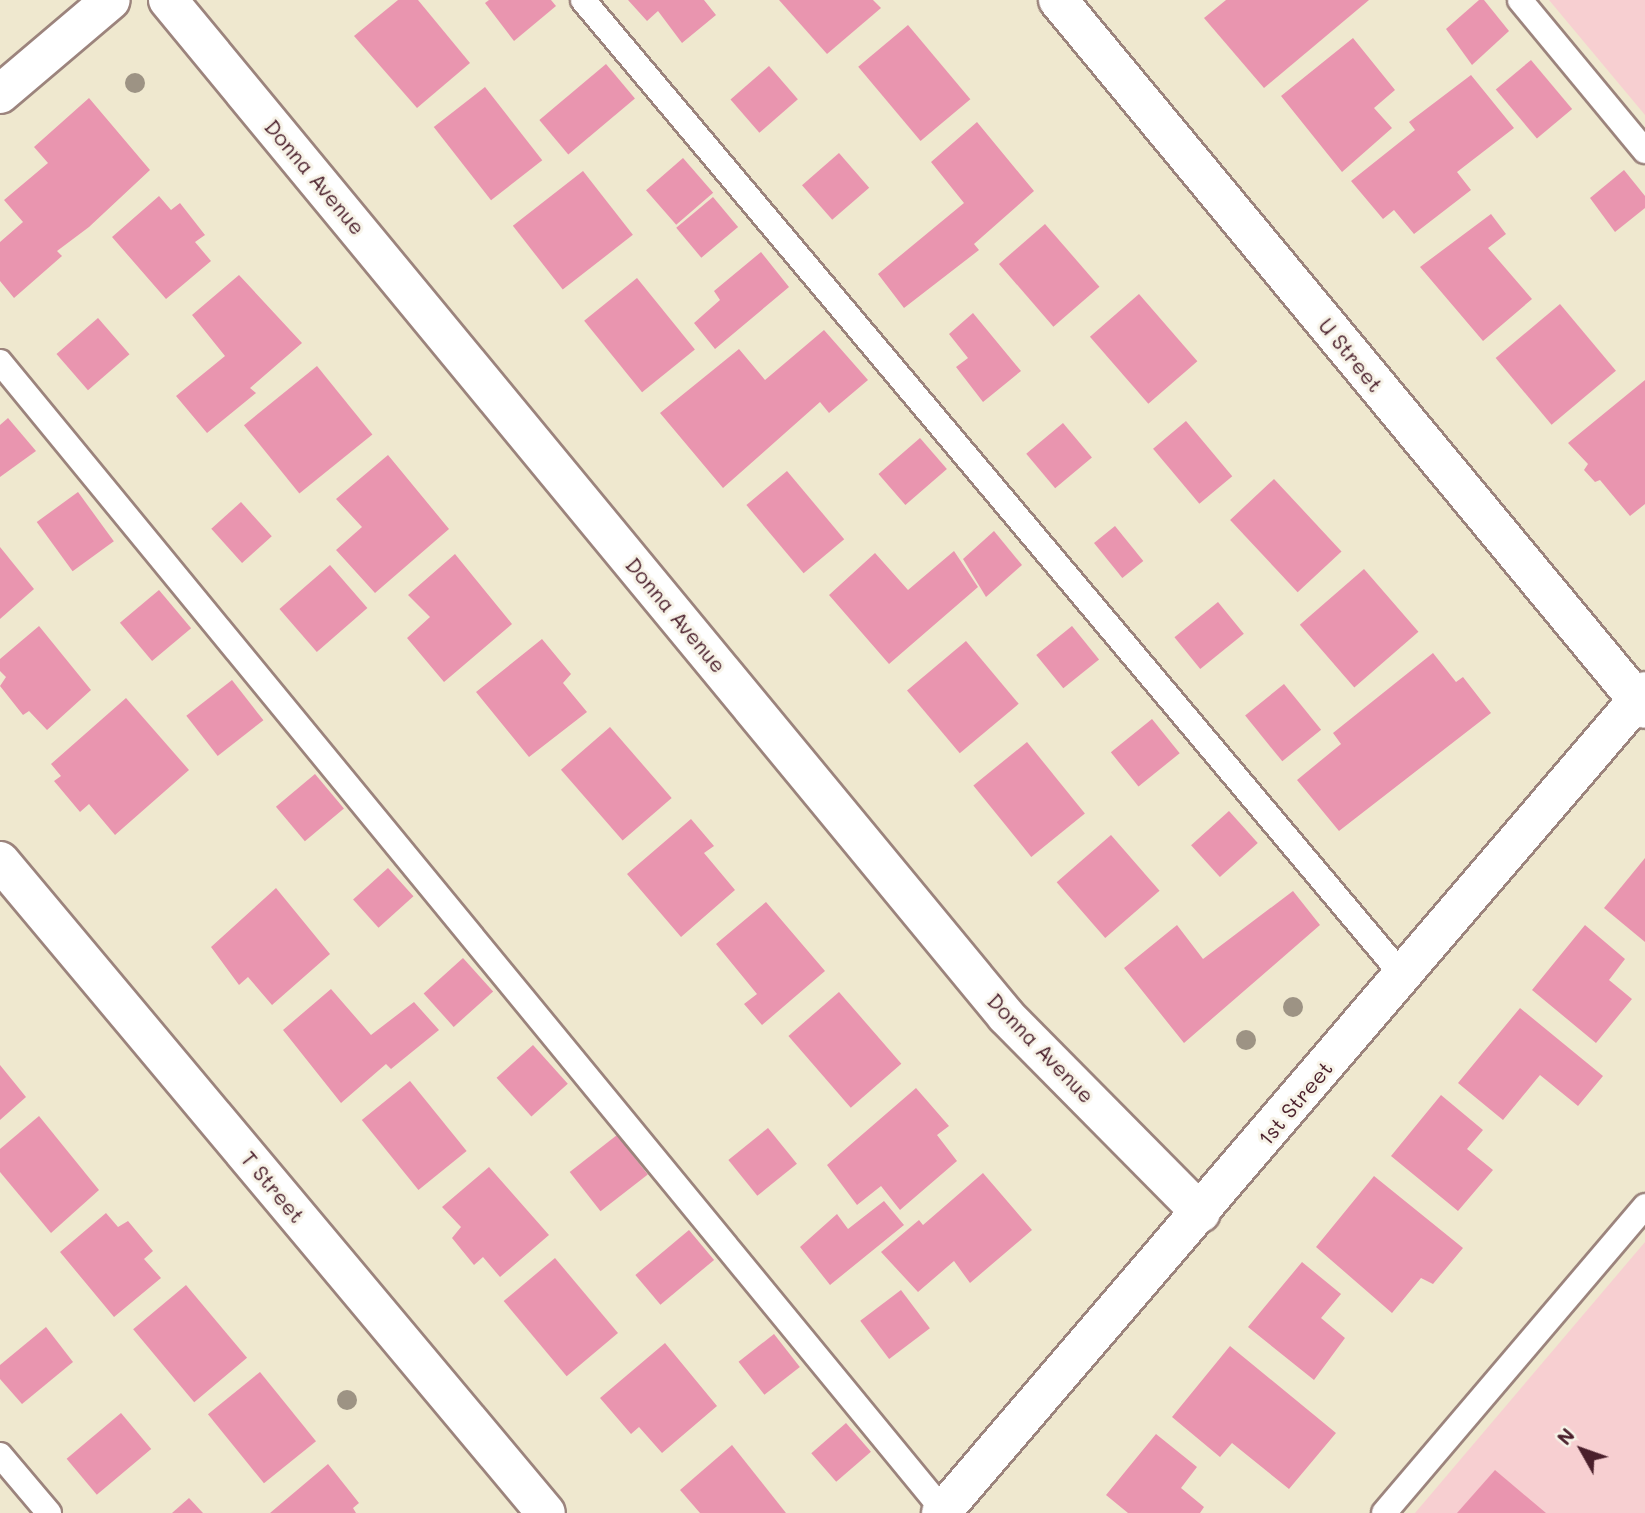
<!DOCTYPE html>
<style>
body{margin:0}
#map{position:relative;width:1645px;height:1513px;overflow:hidden;background:#efe8cf;font-family:Mali,sans-serif}
div>[style]{position:absolute}
[style*='--x']{left:calc(var(--x)*1px);top:calc(var(--y)*1px);width:calc(var(--w)*1px);rotate:calc(var(--a)*1deg)}
.built>*{inset:0;background:#f7cfd1}
.building>*{inset:0;background:#e995af;transform-origin:0 0}
.roads{filter:drop-shadow(2px 0 #9c847d) drop-shadow(-2px 0 #9c847d) drop-shadow(0 2px #9c847d) drop-shadow(0 -2px #9c847d)}
.service>*{height:24px;margin:-12px;padding:0 12px;transform-origin:12px;border-radius:12px;background:#fff}
.minor>*{height:38px;margin:-19px;padding:0 19px;transform-origin:19px;border-radius:19px;background:#fff}
.trees>*{width:20px;height:20px;margin:-10px;border-radius:50%;background:#9d9384}
span{translate:-50% -50%;white-space:nowrap;text-align:center;line-height:1.15;-webkit-text-stroke:6px #f7f3e8;paint-order:stroke}
.street-label{font-size:21px;color:#4a1f2b}
.north{position:absolute;left:1547px;top:1415px;width:70px;height:70px;-webkit-text-stroke:5px #f7f3e8;paint-order:stroke;rotate:310deg;font-size:19px;font-weight:700;line-height:28px;text-align:center;color:#4a1f2b}
.north::after{content:'';display:block;margin:auto;width:24px;height:32px;background:#4a1f2b;clip-path:polygon(50% 0,100% 100%,50% 72%,0 100%)}
</style>
<div id="map">
<div class="built">
<i style="clip-path:polygon(1549px 0,1645px 0,1645px 115px)"></i>
<i style="clip-path:polygon(1645px 1242px,1645px 1513px,1415px 1513px)"></i>
</div>
<div class="building">
<i style="clip-path:polygon(398px 0,418px 0,470px 63px,417px 108px,354px 36px)"></i>
<i style="clip-path:polygon(489px 0,551px 0,556px 6px,514px 41px,485px 3px)"></i>
<i style="clip-path:polygon(628px 0,704px 0,716px 15px,682px 43px,658px 11px,647px 21px)"></i>
<i style="clip-path:polygon(779px 0,873px 0,881px 8px,827px 54px)"></i>
<i style="clip-path:polygon(1226px 0,1369px 0,1264px 88px,1204px 18px)"></i>
<i style="clip-path:polygon(1479px 0,1484px 0,1509px 31px,1472px 65px,1446px 29px)"></i>
<i style="left:908px;top:25px;width:97px;height:65px;rotate:50deg"></i>
<i style="clip-path:polygon(1353px 38px,1395px 90px,1374px 108px,1392px 128px,1342px 172px,1281px 96px)"></i>
<i style="left:1531px;top:60px;width:64px;height:46px;rotate:50deg"></i>
<i style="left:606px;top:64px;width:45px;height:87px;rotate:50deg"></i>
<i style="left:769px;top:66px;width:44px;height:51px;rotate:49deg"></i>
<i style="clip-path:polygon(1471px 75px,1514px 128px,1457px 172px,1471px 190px,1414px 234px,1394px 210px,1383px 219px,1351px 181px,1415px 130px,1409px 122px)"></i>
<i style="left:485px;top:87px;width:93px;height:65px;rotate:52deg"></i>
<i style="clip-path:polygon(89px 98px,150px 170px,89px 227px,57px 251px,62px 256px,14px 298px,0 281px,0 242px,23px 222px,4px 200px,48px 163px,34px 147px)"></i>
<i style="clip-path:polygon(977px 122px,1034px 191px,974px 244px,979px 250px,904px 308px,878px 274px,964px 203px,931px 162px)"></i>
<i style="left:839px;top:153px;width:46px;height:49px;rotate:49deg"></i>
<i style="left:683px;top:158px;width:46px;height:49px;rotate:49deg"></i>
<i style="clip-path:polygon(1624px 170px,1645px 196px,1645px 208px,1615px 232px,1590px 198px)"></i>
<i style="left:583px;top:171px;width:81px;height:89px;rotate:52deg"></i>
<i style="clip-path:polygon(159px 196px,171px 210px,180px 203px,205px 235px,195px 242px,211px 261px,166px 299px,112px 237px)"></i>
<i style="left:713px;top:197px;width:39px;height:48px;rotate:50deg"></i>
<i style="clip-path:polygon(1491px 214px,1506px 234px,1488px 248px,1532px 299px,1483px 341px,1420px 267px)"></i>
<i style="left:1045px;top:224px;width:83px;height:61px;rotate:49deg"></i>
<i style="clip-path:polygon(761px 252px,789px 287px,715px 349px,694px 323px,720px 300px,714px 291px)"></i>
<i style="clip-path:polygon(239px 275px,302px 343px,250px 388px,256px 393px,207px 433px,176px 396px,225px 356px,192px 315px)"></i>
<i style="left:637px;top:278px;width:92px;height:68px;rotate:51deg"></i>
<i style="left:1139px;top:294px;width:89px;height:65px;rotate:49deg"></i>
<i style="left:1560px;top:304px;width:87px;height:84px;rotate:50deg"></i>
<i style="clip-path:polygon(973px 313px,1021px 371px,983px 402px,956px 367px,968px 358px,949px 334px)"></i>
<i style="left:98px;top:318px;width:48px;height:55px;rotate:49deg"></i>
<i style="clip-path:polygon(824px 330px,868px 380px,829px 413px,820px 402px,723px 488px,660px 413px,739px 349px,765px 380px)"></i>
<i style="left:317px;top:366px;width:88px;height:94px;rotate:51deg"></i>
<i style="clip-path:polygon(1645px 380px,1645px 504px,1630px 516px,1600px 480px,1595px 482px,1584px 470px,1588px 464px,1568px 443px)"></i>
<i style="clip-path:polygon(8px 418px,36px 451px,0 477px,0 425px)"></i>
<i style="left:1186px;top:421px;width:72px;height:43px;rotate:50deg"></i>
<i style="left:1063px;top:423px;width:45px;height:48px;rotate:50deg"></i>
<i style="left:920px;top:438px;width:41px;height:55px;rotate:49deg"></i>
<i style="clip-path:polygon(388px 455px,449px 529px,375px 593px,336px 550px,362px 527px,336px 499px)"></i>
<i style="left:787px;top:471px;width:89px;height:53px;rotate:50deg"></i>
<i style="left:1274px;top:479px;width:99px;height:60px;rotate:47deg"></i>
<i style="left:78px;top:492px;width:61px;height:51px;rotate:54deg"></i>
<i style="left:241px;top:502px;width:46px;height:40px;rotate:48deg"></i>
<i style="left:1115px;top:526px;width:45px;height:27px;rotate:51deg"></i>
<i style="clip-path:polygon(994px 531px,1022px 565px,986px 597px,963px 559px)"></i>
<i style="clip-path:polygon(0 547px,34px 589px,0 619px)"></i>
<i style="clip-path:polygon(954px 551px,978px 587px,889px 664px,829px 595px,875px 553px,908px 590px)"></i>
<i style="clip-path:polygon(455px 554px,512px 624px,444px 682px,407px 638px,430px 617px,408px 595px)"></i>
<i style="left:330px;top:565px;width:57px;height:67px;rotate:49deg"></i>
<i style="left:1364px;top:569px;width:83px;height:85px;rotate:49deg"></i>
<i style="left:159px;top:590px;width:50px;height:51px;rotate:50deg"></i>
<i style="left:1218px;top:602px;width:41px;height:56px;rotate:51deg"></i>
<i style="clip-path:polygon(39px 626px,91px 690px,47px 730px,29px 711px,23px 715px,0 686px,6px 677px,0 671px,0 659px)"></i>
<i style="left:1072px;top:626px;width:43px;height:46px;rotate:51deg"></i>
<i style="clip-path:polygon(542px 639px,571px 674px,563px 683px,587px 712px,529px 757px,476px 692px)"></i>
<i style="left:966px;top:641px;width:82px;height:77px;rotate:50deg"></i>
<i style="clip-path:polygon(1433px 653px,1456px 682px,1463px 677px,1491px 713px,1339px 831px,1297px 780px,1341px 744px,1333px 733px)"></i>
<i style="left:232px;top:680px;width:51px;height:58px;rotate:52deg"></i>
<i style="left:1284px;top:684px;width:59px;height:50px;rotate:51deg"></i>
<i style="clip-path:polygon(126px 698px,189px 770px,115px 835px,89px 804px,80px 812px,54px 781px,61px 776px,51px 764px)"></i>
<i style="left:1152px;top:719px;width:44px;height:53px;rotate:51deg"></i>
<i style="left:610px;top:727px;width:94px;height:65px;rotate:49deg"></i>
<i style="left:1027px;top:742px;width:92px;height:69px;rotate:51deg"></i>
<i style="left:315px;top:774px;width:45px;height:51px;rotate:50deg"></i>
<i style="left:1229px;top:811px;width:43px;height:51px;rotate:48deg"></i>
<i style="clip-path:polygon(691px 819px,714px 846px,704px 853px,735px 890px,681px 937px,627px 874px)"></i>
<i style="left:1111px;top:835px;width:74px;height:72px;rotate:49deg"></i>
<i style="clip-path:polygon(1645px 858px,1645px 942px,1604px 908px)"></i>
<i style="left:388px;top:868px;width:38px;height:47px;rotate:48deg"></i>
<i style="clip-path:polygon(276px 888px,330px 954px,272px 1005px,248px 977px,239px 985px,211px 947px)"></i>
<i style="clip-path:polygon(1293px 891px,1320px 925px,1184px 1043px,1124px 968px,1177px 925px,1203px 959px)"></i>
<i style="clip-path:polygon(766px 902px,825px 971px,762px 1025px,744px 1004px,757px 994px,716px 944px)"></i>
<i style="clip-path:polygon(1585px 925px,1625px 959px,1609px 980px,1632px 999px,1596px 1043px,1532px 990px)"></i>
<i style="left:463px;top:958px;width:45px;height:53px;rotate:48deg"></i>
<i style="clip-path:polygon(331px 989px,371px 1035px,414px 1002px,439px 1030px,391px 1069px,386px 1064px,341px 1103px,283px 1030px)"></i>
<i style="left:839px;top:992px;width:95px;height:67px;rotate:49deg"></i>
<i style="clip-path:polygon(1520px 1008px,1603px 1076px,1578px 1106px,1540px 1075px,1503px 1120px,1458px 1083px)"></i>
<i style="left:533px;top:1045px;width:52px;height:49px;rotate:48deg"></i>
<i style="clip-path:polygon(0 1065px,26px 1097px,0 1120px)"></i>
<i style="left:410px;top:1081px;width:90px;height:62px;rotate:51deg"></i>
<i style="clip-path:polygon(916px 1088px,949px 1126px,937px 1135px,957px 1161px,900px 1210px,881px 1186px,857px 1205px,827px 1165px)"></i>
<i style="clip-path:polygon(1441px 1095px,1483px 1130px,1467px 1149px,1493px 1170px,1458px 1211px,1391px 1156px)"></i>
<i style="clip-path:polygon(39px 1116px,99px 1190px,51px 1233px,0 1172px,0 1149px)"></i>
<i style="left:768px;top:1128px;width:46px;height:51px;rotate:51deg"></i>
<i style="left:617px;top:1135px;width:50px;height:60px;rotate:52deg"></i>
<i style="clip-path:polygon(489px 1167px,549px 1235px,500px 1277px,483px 1257px,474px 1265px,452px 1238px,461px 1227px,442px 1207px)"></i>
<i style="clip-path:polygon(983px 1173px,1032px 1230px,970px 1283px,954px 1261px,918px 1292px,881px 1252px,919px 1220px,923px 1225px)"></i>
<i style="clip-path:polygon(1374px 1176px,1463px 1248px,1433px 1284px,1421px 1278px,1392px 1313px,1316px 1247px)"></i>
<i style="clip-path:polygon(884px 1201px,904px 1225px,830px 1285px,800px 1247px,837px 1214px,848px 1229px)"></i>
<i style="clip-path:polygon(106px 1213px,118px 1227px,128px 1221px,153px 1251px,144px 1259px,161px 1278px,114px 1317px,60px 1252px)"></i>
<i style="left:689px;top:1230px;width:39px;height:70px;rotate:50deg"></i>
<i style="left:555px;top:1258px;width:98px;height:67px;rotate:50deg"></i>
<i style="clip-path:polygon(1302px 1262px,1341px 1294px,1321px 1318px,1345px 1338px,1314px 1380px,1248px 1327px)"></i>
<i style="left:186px;top:1285px;width:95px;height:69px;rotate:50deg"></i>
<i style="left:901px;top:1290px;width:48px;height:51px;rotate:53deg"></i>
<i style="clip-path:polygon(46px 1327px,73px 1362px,22px 1404px,0 1379px,0 1365px)"></i>
<i style="left:774px;top:1334px;width:42px;height:45px;rotate:52deg"></i>
<i style="clip-path:polygon(665px 1343px,717px 1406px,662px 1453px,639px 1427px,631px 1434px,600px 1398px)"></i>
<i style="clip-path:polygon(1230px 1346px,1336px 1433px,1289px 1489px,1232px 1443px,1220px 1457px,1172px 1417px)"></i>
<i style="left:260px;top:1372px;width:89px;height:67px;rotate:51deg"></i>
<i style="left:121px;top:1413px;width:47px;height:71px;rotate:50deg"></i>
<i style="left:846px;top:1423px;width:38px;height:46px;rotate:49deg"></i>
<i style="clip-path:polygon(1156px 1434px,1197px 1467px,1181px 1488px,1204px 1507px,1200px 1513px,1128px 1513px,1106px 1495px)"></i>
<i style="clip-path:polygon(732px 1445px,786px 1513px,700px 1513px,680px 1490px)"></i>
<i style="clip-path:polygon(328px 1464px,359px 1503px,353px 1508px,356px 1513px,270px 1513px)"></i>
<i style="clip-path:polygon(1495px 1470px,1546px 1513px,1457px 1513px)"></i>
<i style="clip-path:polygon(189px 1498px,203px 1513px,172px 1513px)"></i>
</div>
<div class="roads">
<div class="service">
<i style="--x:583;--y:0;--w:1275;--a:49.96"></i>
<i style="--x:1520;--y:0;--w:196;--a:50.4"></i>
<i style="--x:0;--y:362;--w:1486;--a:50.6"></i>
<i style="--x:0;--y:1455;--w:76;--a:49.8"></i>
<i style="--x:1384;--y:1513;--w:403;--a:-49.6"></i>
</div>
<div class="minor">
<i style="--x:168;--y:0;--w:1317;--a:50.48"></i>
<i style="--x:1006;--y:1016;--w:277;--a:45.3"></i>
<i style="--x:1058;--y:0;--w:920;--a:50.38"></i>
<i style="--x:0;--y:94;--w:145;--a:-40.3"></i>
<i style="--x:0;--y:861;--w:850;--a:50.06"></i>
<i style="--x:941;--y:1513;--w:1082;--a:-49.42"></i>
</div>
</div>
<div class="trees">
<i style="left:135px;top:83px"></i>
<i style="left:1293px;top:1007px"></i>
<i style="left:1246px;top:1040px"></i>
<i style="left:347px;top:1400px"></i>
</div>
<div class="street-label">
<span style="left:315px;top:177px;rotate:50deg">Donna Avenue</span>
<span style="left:1351px;top:355px;rotate:51deg">U Street</span>
<span style="left:676px;top:615px;rotate:50deg">Donna Avenue</span>
<span style="left:1041px;top:1048px;rotate:46deg">Donna Avenue</span>
<span style="left:1295px;top:1103px;rotate:-50deg">1st Street</span>
<span style="left:273px;top:1187px;rotate:50deg">T Street</span>
</div>
<div class="north">N</div>
</div>
